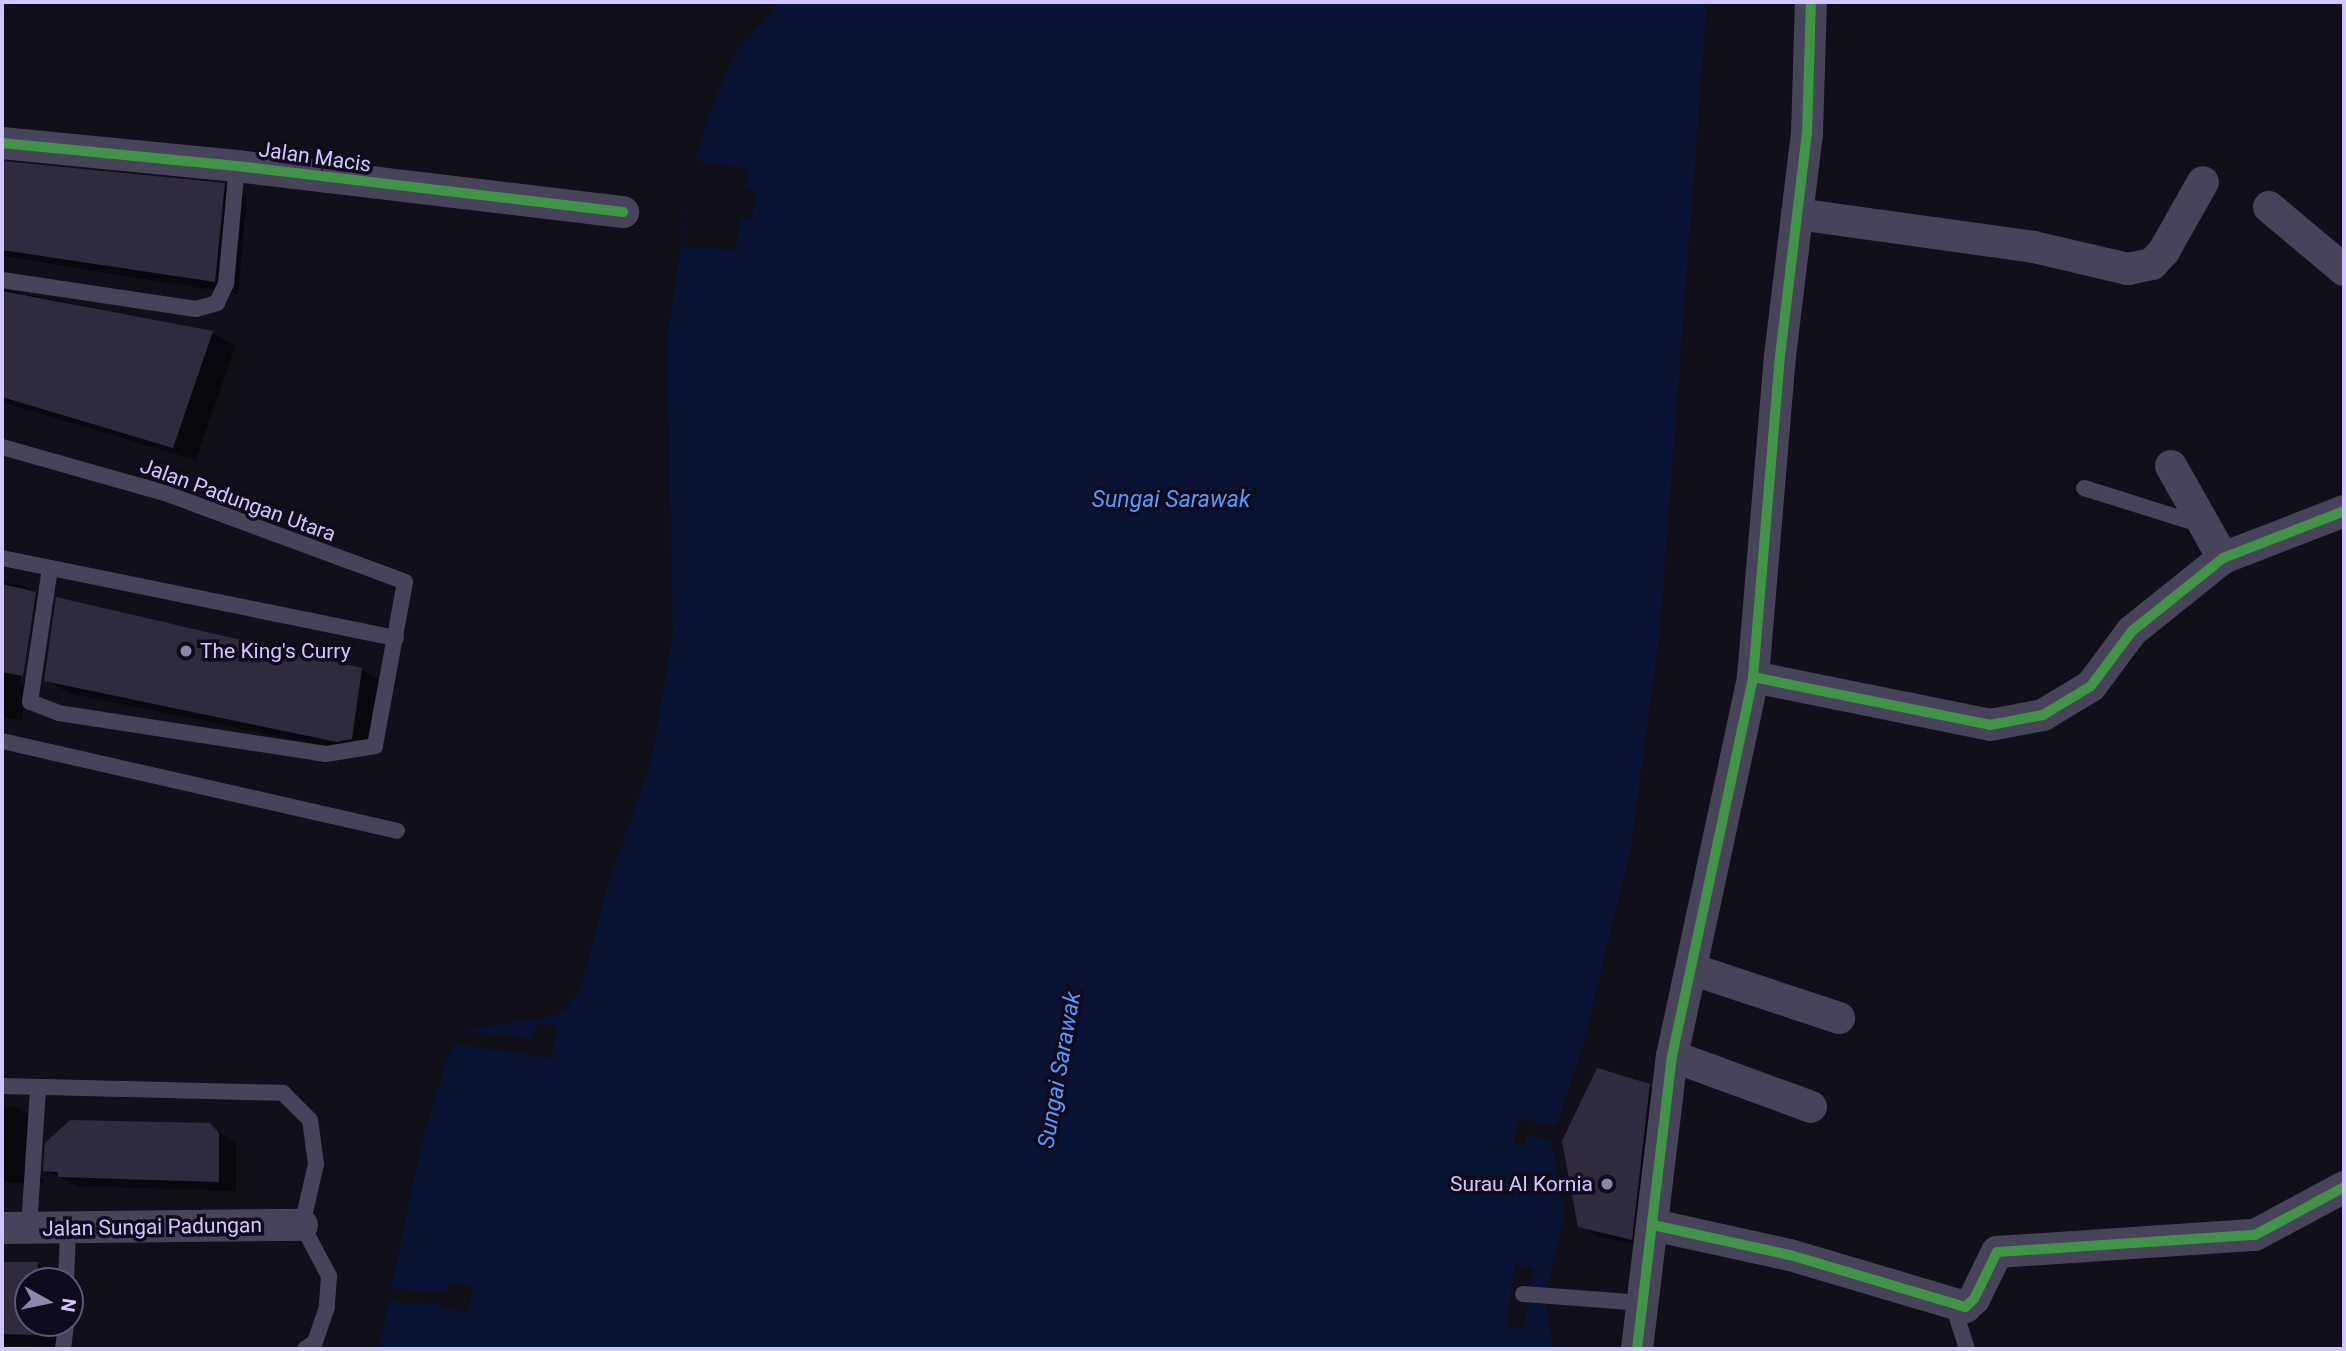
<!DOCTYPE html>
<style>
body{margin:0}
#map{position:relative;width:2346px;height:1351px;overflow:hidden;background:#110f18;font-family:Roboto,sans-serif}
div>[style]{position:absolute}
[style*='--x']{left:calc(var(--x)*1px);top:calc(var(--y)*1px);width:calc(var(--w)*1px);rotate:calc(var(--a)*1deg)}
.water>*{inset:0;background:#091435}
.pier>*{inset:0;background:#110f18}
.shadow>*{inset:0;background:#0007}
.building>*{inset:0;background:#302b3c}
.lane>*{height:16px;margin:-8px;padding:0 8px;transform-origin:8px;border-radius:8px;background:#474359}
.street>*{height:32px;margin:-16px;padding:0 16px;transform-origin:16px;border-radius:16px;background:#474359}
.cycleway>*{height:10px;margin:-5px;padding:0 5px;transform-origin:5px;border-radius:5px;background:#419447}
.dots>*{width:19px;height:19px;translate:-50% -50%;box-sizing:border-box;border:4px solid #100b1c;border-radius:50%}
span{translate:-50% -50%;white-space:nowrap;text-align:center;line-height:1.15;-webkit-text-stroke:7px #100b1c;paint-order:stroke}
.street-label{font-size:21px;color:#d3c6ff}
.poi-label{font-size:21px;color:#d3c6ff}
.left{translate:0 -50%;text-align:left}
.right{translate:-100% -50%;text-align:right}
.water-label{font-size:23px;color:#549bff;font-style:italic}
.frame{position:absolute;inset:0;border:4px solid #d3c6ff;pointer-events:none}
.north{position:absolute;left:14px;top:1267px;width:70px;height:70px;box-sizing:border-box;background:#100b1c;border:2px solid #5e5677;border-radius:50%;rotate:99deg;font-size:19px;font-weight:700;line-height:28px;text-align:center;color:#d3c6ff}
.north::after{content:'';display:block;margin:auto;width:24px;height:32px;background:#8f86ae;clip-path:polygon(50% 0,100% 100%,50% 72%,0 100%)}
</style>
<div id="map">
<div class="water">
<i style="clip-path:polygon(780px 2px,1707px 2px,1660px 630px,1631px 848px,1583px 1045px,1551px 1141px,1565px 1213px,1545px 1295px,1553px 1349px,379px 1349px,421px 1146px,447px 1059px,463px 1031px,553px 1016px,565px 1010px,580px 991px,608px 885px,652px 759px,673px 634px,667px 339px,695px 160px,716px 96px,739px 48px)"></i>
</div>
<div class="pier">
<i style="clip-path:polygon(695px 160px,748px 169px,746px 188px,757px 191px,752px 219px,741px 219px,735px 250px,683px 247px)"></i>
<i style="clip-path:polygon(537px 1023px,558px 1027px,551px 1058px,456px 1044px,463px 1031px,533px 1039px)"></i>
<i style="clip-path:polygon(1519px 1118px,1556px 1126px,1551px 1141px,1527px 1134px,1525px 1146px,1513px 1144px)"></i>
<i style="clip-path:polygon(1515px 1265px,1533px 1268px,1531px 1285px,1546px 1287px,1544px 1305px,1528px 1303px,1524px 1328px,1506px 1325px)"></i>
<i style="clip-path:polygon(447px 1283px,473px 1287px,468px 1312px,439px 1308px,440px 1304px,389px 1302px,390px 1289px,445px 1291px)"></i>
</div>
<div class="shadow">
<i style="clip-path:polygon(2px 163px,224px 185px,247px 198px,238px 294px,2px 256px)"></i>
<i style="clip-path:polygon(2px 289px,212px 333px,235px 346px,196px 460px,2px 402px)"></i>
<i style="clip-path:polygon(evenodd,2px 582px,25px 586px,53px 604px,40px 685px,28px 682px,22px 720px,2px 717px,2px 582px,34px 594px,37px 594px,24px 685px,20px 685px,34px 594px)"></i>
<i style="clip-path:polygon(58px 599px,362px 670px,385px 683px,375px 752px,362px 754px,69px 693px,46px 680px)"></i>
<i style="clip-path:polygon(1649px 1086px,1667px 1096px,1649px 1248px,1598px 1236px,1580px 1226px)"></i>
<i style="clip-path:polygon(2px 1105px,14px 1106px,37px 1119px,39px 1175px,45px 1183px,2px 1182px)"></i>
<i style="clip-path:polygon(210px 1125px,236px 1144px,236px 1191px,77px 1186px,45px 1170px)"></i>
<i style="clip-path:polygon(2px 1264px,37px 1264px,60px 1277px,60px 1281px,28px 1281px,28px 1323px,59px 1323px,58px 1347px,2px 1346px)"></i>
</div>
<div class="building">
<i style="clip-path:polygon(2px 161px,225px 183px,215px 282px,2px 250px)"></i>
<i style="clip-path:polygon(2px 291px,213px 331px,173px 448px,2px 397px)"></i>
<i style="clip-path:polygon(2px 584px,36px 592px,23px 676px,2px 672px)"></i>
<i style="clip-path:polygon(56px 597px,362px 668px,352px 739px,337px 742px,44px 681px)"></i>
<i style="clip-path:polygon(1597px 1068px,1650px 1084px,1632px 1240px,1578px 1227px,1562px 1141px)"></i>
<i style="clip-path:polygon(70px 1120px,210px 1123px,219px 1133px,219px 1182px,58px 1177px,58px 1172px,43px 1171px,45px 1143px)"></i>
<i style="clip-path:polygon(2px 1262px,38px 1262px,37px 1281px,28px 1281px,28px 1323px,36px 1323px,36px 1335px,2px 1334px)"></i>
</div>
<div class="lane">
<i style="--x:2;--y:280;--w:196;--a:8.5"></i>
<i style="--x:196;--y:309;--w:22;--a:-16"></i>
<i style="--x:217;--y:303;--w:21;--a:-65"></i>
<i style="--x:226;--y:284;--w:119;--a:-84.7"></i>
<i style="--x:2;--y:447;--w:169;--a:15.8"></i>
<i style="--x:165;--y:493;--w:256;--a:20.3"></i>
<i style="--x:405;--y:582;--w:167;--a:100.4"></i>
<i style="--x:375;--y:746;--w:50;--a:170.7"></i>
<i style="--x:326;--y:754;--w:270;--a:-171.3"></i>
<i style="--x:59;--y:713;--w:31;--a:-159"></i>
<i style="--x:30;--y:702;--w:135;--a:-81.5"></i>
<i style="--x:2084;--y:488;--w:124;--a:17.4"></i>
<i style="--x:2;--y:558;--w:402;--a:11.5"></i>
<i style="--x:2;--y:741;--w:405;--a:12.8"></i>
<i style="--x:2;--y:1086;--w:281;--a:1.4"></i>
<i style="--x:283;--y:1093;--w:38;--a:45"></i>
<i style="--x:310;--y:1120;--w:44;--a:82.2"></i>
<i style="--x:316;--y:1164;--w:63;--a:102.9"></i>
<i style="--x:302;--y:1225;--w:58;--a:62.1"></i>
<i style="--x:329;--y:1276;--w:31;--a:94"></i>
<i style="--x:327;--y:1307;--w:37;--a:109"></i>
<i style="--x:315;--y:1342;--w:12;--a:145"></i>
<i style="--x:29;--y:1228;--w:140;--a:-86.3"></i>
<i style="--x:66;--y:1281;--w:53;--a:-87.8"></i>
<i style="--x:1523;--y:1294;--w:120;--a:4.3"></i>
<i style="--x:1953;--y:1305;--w:46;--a:72.3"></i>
<i style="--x:63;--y:1349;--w:26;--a:-83"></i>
</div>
<div class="street">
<i style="--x:2;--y:143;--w:236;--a:5.6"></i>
<i style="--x:237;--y:166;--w:389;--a:6.8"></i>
<i style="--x:2269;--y:207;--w:98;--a:40"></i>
<i style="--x:1797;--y:214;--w:239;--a:7.9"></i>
<i style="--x:2034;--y:247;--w:97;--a:13.2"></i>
<i style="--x:2128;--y:269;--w:25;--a:-12"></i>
<i style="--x:2152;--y:264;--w:18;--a:-47"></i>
<i style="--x:2164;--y:251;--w:79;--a:-60.5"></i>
<i style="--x:2171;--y:466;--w:106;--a:60.5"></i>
<i style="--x:1753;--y:677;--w:242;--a:11.4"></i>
<i style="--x:1990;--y:725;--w:54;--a:-10.7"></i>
<i style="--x:2043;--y:715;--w:56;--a:-31.1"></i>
<i style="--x:2091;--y:686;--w:69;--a:-53.3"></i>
<i style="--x:2132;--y:631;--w:117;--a:-38.7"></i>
<i style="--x:2223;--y:558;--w:130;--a:-21.2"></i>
<i style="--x:1691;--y:969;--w:156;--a:18.3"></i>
<i style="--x:1672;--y:1056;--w:148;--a:20.1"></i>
<i style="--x:1653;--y:1225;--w:140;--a:12.4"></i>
<i style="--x:1790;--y:1255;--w:183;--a:16.5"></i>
<i style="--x:1965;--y:1307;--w:12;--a:-42"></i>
<i style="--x:1974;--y:1299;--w:52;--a:-63.9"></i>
<i style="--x:1997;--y:1252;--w:259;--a:-3.8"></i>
<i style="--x:2255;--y:1235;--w:101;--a:-28.3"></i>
<i style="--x:2;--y:1228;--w:300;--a:-0.6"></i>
<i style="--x:1637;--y:1349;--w:295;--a:-83.2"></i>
<i style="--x:1672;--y:1056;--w:388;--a:-77.9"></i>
<i style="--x:1753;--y:677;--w:322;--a:-85.2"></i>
<i style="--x:1780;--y:356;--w:224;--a:-83.1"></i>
<i style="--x:1807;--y:134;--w:132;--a:-88.3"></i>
</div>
<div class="cycleway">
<i style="--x:2;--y:143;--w:236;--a:5.6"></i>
<i style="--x:237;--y:166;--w:389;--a:6.8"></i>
<i style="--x:1753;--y:677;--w:242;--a:11.4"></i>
<i style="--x:1990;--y:725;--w:54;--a:-10.7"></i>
<i style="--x:2043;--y:715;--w:56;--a:-31.1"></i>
<i style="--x:2091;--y:686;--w:69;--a:-53.3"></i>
<i style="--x:2132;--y:631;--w:117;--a:-38.7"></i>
<i style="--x:2223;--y:558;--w:130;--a:-21.2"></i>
<i style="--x:1653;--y:1225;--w:140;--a:12.4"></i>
<i style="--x:1790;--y:1255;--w:183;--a:16.5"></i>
<i style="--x:1965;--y:1307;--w:12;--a:-42"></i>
<i style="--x:1974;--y:1299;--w:52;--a:-63.9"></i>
<i style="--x:1997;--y:1252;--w:259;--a:-3.8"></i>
<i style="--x:2255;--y:1235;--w:101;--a:-28.3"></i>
<i style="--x:1637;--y:1349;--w:295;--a:-83.2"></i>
<i style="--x:1672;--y:1056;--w:388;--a:-77.9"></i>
<i style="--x:1753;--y:677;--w:322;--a:-85.2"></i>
<i style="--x:1780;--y:356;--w:224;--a:-83.1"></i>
<i style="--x:1807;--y:134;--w:132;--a:-88.3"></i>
</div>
<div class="dots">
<i style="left:186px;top:651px;background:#8f86ae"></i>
<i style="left:1607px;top:1184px;background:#8f86ae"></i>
</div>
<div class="street-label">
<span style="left:315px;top:157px;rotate:8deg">Jalan Macis</span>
<span style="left:238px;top:500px;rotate:20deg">Jalan Padungan Utara</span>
<span style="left:152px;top:1227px;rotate:-1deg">Jalan Sungai Padungan</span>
</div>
<div class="poi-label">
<span class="left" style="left:200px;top:651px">The King's Curry</span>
<span class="right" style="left:1593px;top:1184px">Surau Al Kornia</span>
</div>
<div class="water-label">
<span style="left:1171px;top:500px">Sungai Sarawak</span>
<span style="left:1060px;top:1070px;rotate:-80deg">Sungai Sarawak</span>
</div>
<div class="frame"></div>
<div class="north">N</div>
</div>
